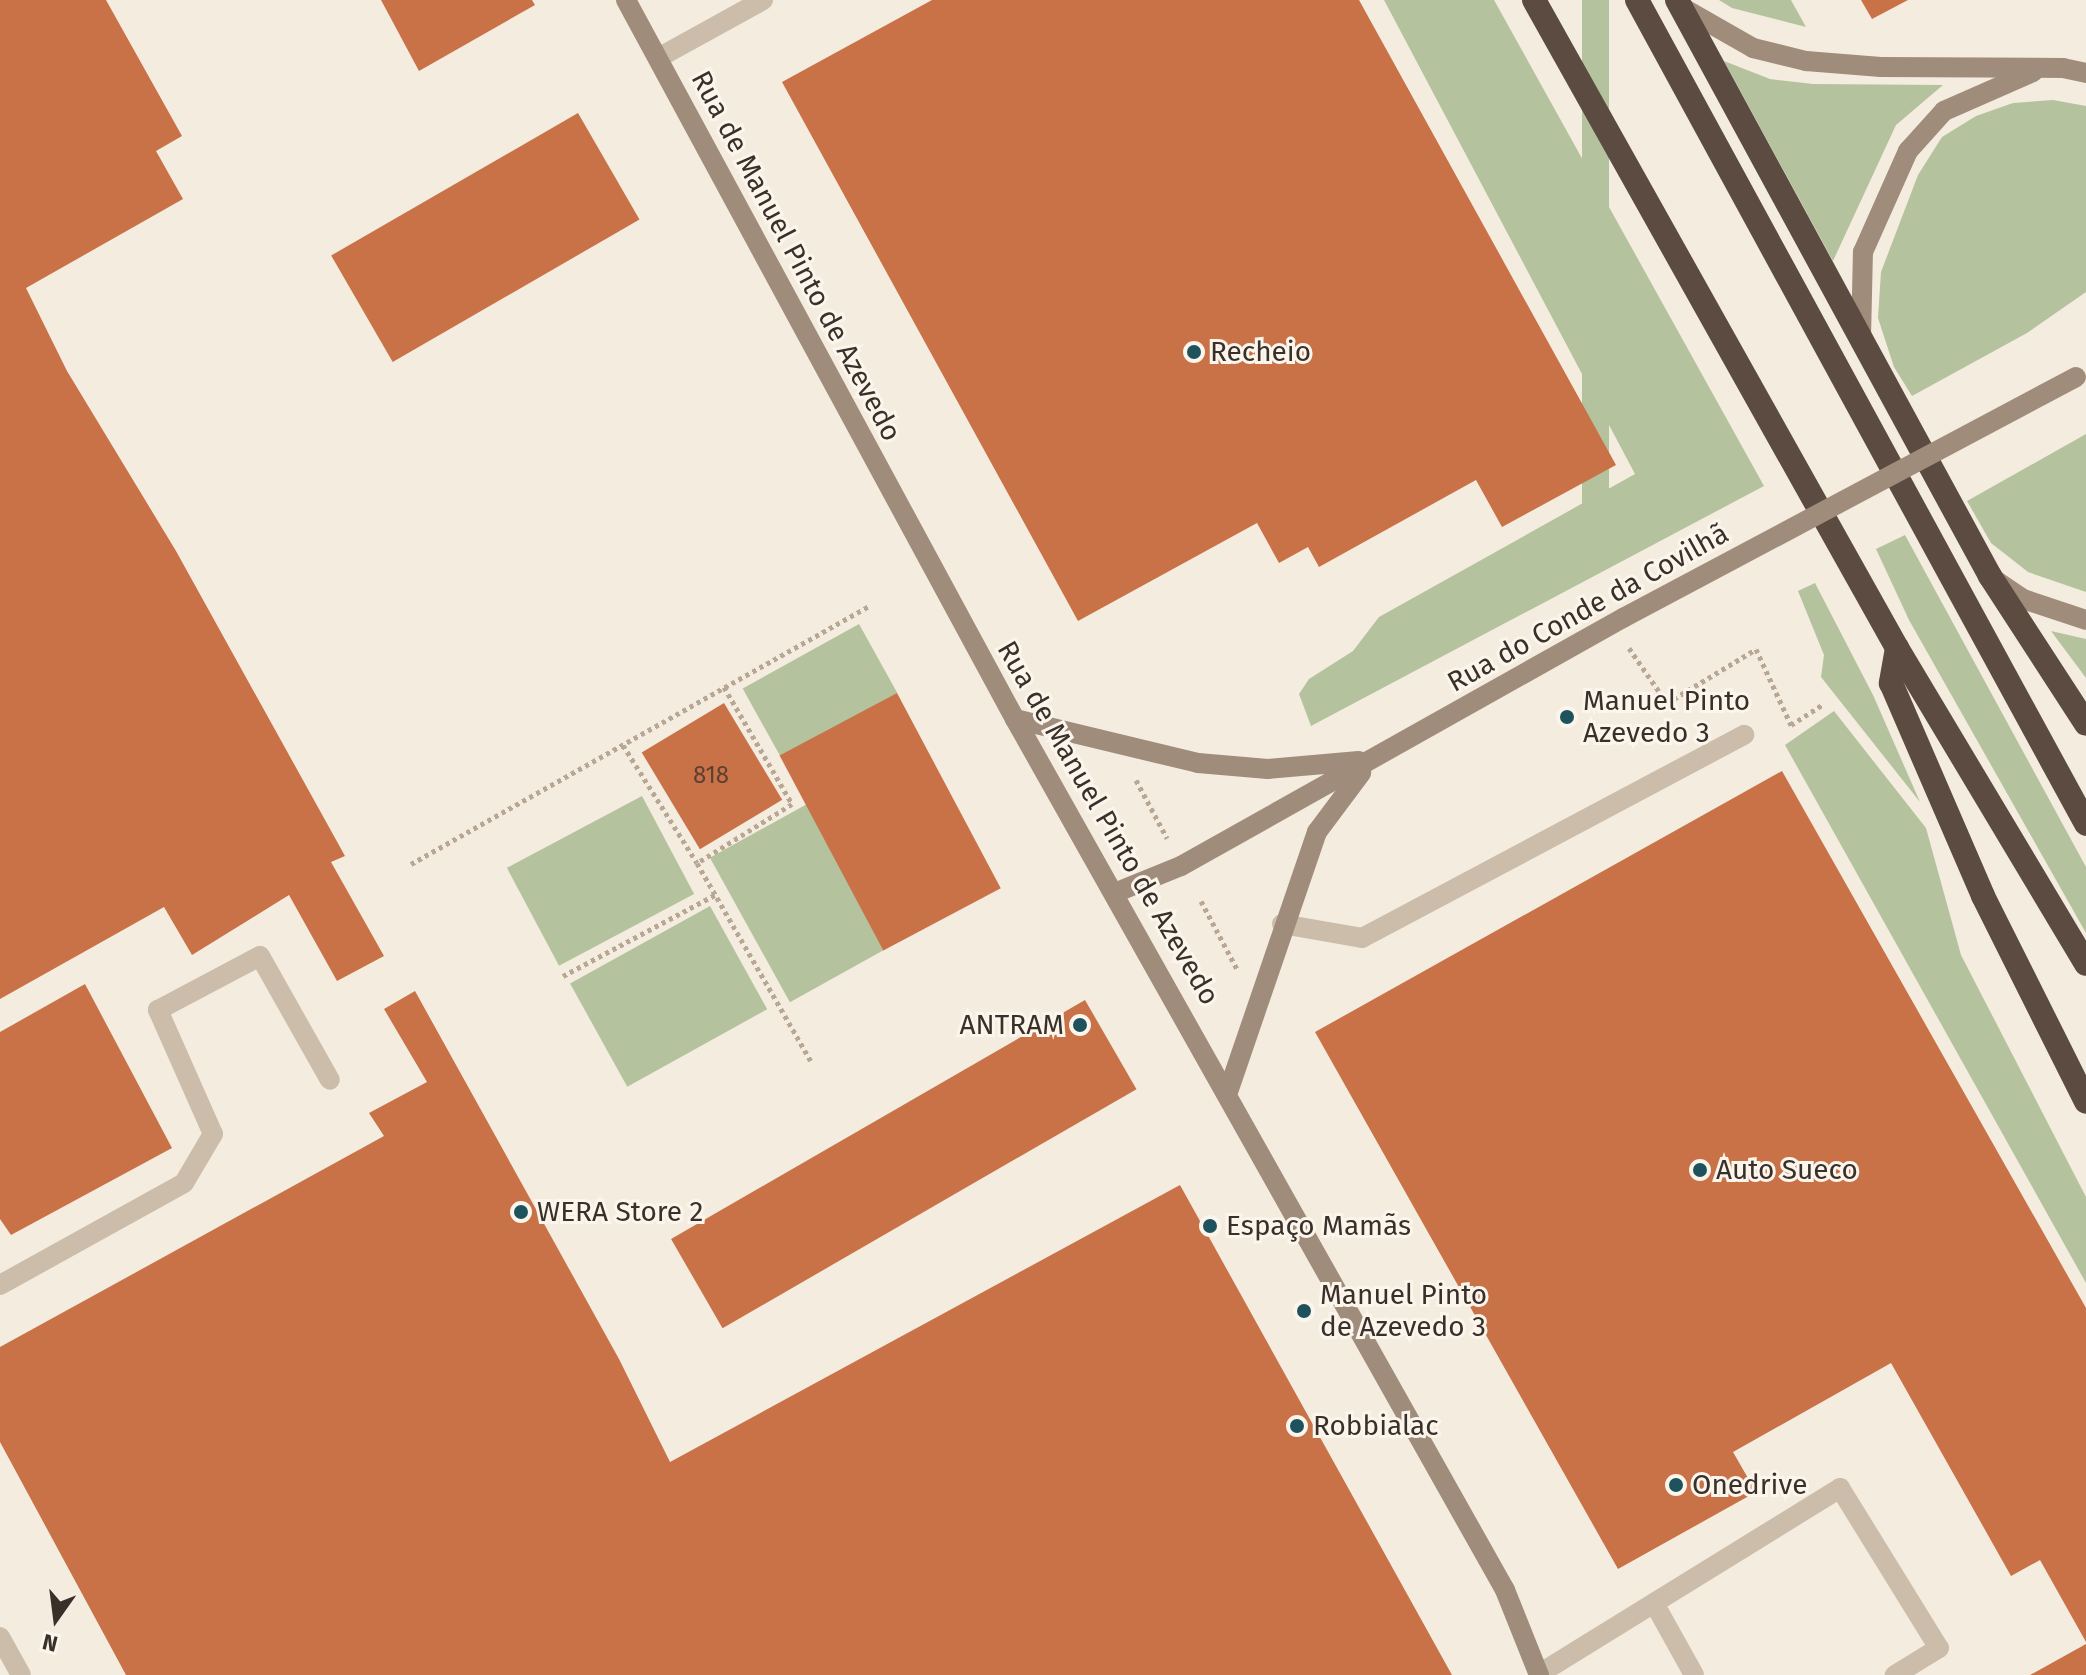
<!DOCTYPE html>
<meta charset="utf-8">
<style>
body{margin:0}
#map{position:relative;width:2086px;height:1675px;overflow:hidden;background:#f4ecdf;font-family:"Fira Sans",sans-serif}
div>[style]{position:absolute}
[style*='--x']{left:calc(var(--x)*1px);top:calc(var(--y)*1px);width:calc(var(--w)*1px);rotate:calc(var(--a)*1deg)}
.green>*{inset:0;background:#b4c39e;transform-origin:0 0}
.building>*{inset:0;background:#c97248;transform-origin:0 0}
.path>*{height:5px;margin-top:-2.5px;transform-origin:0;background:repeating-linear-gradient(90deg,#b8a794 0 4px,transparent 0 8px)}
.service>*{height:20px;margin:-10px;padding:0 10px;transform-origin:10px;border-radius:10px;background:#ccbdaa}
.tertiary>*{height:20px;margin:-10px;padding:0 10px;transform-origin:10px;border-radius:10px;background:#ccbdaa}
.secondary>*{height:20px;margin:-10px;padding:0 10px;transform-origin:10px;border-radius:10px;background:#a08c7b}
.motorway>*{height:24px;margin:-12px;padding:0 12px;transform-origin:12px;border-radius:12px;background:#5b4b41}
.secondary-bridge>*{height:20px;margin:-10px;padding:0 10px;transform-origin:10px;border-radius:10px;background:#a08c7b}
.dots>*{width:22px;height:22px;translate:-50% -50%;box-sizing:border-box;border:4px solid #fbf5ec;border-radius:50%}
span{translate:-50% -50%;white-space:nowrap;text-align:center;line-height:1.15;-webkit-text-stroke:6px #fbf5ec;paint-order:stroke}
.number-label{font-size:24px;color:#5e4032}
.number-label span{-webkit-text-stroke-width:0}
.street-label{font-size:28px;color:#3a302a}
.poi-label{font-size:28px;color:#3a302a}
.left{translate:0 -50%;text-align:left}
.right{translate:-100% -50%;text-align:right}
.north{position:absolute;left:16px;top:1579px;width:80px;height:80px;-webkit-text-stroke:6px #fbf5ec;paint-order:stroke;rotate:194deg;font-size:22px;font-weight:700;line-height:32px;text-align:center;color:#3a302a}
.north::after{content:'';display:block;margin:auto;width:28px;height:36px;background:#3a302a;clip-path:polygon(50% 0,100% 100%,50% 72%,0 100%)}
</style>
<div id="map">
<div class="green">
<i style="clip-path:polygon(1384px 0,1494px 0,1764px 486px,1311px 726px,1299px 694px,1309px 679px,1353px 651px,1379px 617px,1635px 474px)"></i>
<i style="left:1582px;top:0;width:27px;height:506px"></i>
<i style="clip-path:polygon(1719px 0,1791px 0,1806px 27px,1732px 8px)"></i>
<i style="clip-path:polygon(1724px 61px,1770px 79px,1813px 84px,1943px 85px,1896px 125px,1833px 261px)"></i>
<i style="clip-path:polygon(2053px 100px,2086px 106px,2086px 292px,2027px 333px,1912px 396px,1894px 367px,1878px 318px,1881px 272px,1918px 175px,1942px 137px,1976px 116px,2013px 103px)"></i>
<i style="clip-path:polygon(2086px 434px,2086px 592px,2028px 572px,1991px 543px,1967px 501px)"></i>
<i style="clip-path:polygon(1905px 535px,2086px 867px,2086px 933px,1909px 620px,1876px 549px)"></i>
<i style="clip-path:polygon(1815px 583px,1873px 695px,1920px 802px,1821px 677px,1824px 655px,1798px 591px)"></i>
<i style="left:859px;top:624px;width:79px;height:133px;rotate:61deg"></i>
<i style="clip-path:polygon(2051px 631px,2086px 639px,2086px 678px)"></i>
<i style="clip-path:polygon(1834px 711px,1926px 828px,1961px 955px,2086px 1197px,2086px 1283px,1785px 745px)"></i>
<i style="left:642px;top:796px;width:111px;height:153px;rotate:62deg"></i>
<i style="left:807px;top:804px;width:165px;height:111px;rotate:61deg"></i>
<i style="left:710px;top:906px;width:118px;height:160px;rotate:61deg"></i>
</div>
<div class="building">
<i style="clip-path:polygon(0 0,106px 0,182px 136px,156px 151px,183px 199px,26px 288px,67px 371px,176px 551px,345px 856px,331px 862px,384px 956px,337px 981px,289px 895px,192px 955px,164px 907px,0 999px)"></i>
<i style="clip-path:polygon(381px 0,532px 0,535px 5px,419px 71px)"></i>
<i style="clip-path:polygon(932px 0,1359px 0,1616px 465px,1502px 527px,1476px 480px,1319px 567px,1308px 547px,1279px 563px,1257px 523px,1078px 621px,782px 82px)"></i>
<i style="clip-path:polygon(1861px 0,1908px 0,1872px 19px)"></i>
<i style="left:578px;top:113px;width:123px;height:285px;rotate:60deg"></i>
<i style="left:897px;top:693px;width:221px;height:133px;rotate:62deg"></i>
<i style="left:724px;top:703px;width:113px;height:96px;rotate:59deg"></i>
<i style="clip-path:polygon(1782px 771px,2086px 1308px,2086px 1642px,2040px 1560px,2011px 1576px,1891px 1363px,1733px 1452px,1756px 1492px,1618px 1569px,1315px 1032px)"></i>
<i style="clip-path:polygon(85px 984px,172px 1148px,11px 1235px,0 1219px,0 1032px)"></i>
<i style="clip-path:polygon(415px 991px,619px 1359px,670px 1462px,1180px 1185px,1452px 1675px,126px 1675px,0 1442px,0 1347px,384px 1136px,369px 1113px,427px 1082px,384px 1009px)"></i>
<i style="left:1085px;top:1000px;width:103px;height:478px;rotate:60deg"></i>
<i style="clip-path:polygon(2086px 1644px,2086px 1675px,2030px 1675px)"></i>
</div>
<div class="path">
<i style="--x:1629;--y:648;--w:67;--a:55.4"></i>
<i style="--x:1667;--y:703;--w:104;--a:-31.2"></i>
<i style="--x:1756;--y:649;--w:84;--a:65.3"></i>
<i style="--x:1791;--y:725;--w:38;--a:-33"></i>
<i style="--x:724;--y:687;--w:135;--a:59.8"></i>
<i style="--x:792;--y:804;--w:112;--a:148.2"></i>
<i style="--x:697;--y:863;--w:228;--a:60.1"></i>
<i style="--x:623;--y:745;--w:139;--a:57.9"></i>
<i style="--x:1136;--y:780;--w:66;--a:61.9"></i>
<i style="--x:411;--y:864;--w:526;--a:-29.39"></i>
<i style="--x:1201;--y:901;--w:79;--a:62.1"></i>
<i style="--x:563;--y:976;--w:172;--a:-28.1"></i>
</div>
<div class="service">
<i style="--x:658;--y:58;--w:120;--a:-28.9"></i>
<i style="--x:1282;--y:924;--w:81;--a:9.9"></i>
<i style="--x:1362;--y:938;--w:433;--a:-28"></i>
<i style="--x:0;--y:1285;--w:210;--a:-29"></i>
<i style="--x:184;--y:1183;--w:57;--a:-59.4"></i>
<i style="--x:213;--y:1134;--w:136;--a:-113.9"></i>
<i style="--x:158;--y:1010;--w:115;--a:-27.9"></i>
<i style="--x:260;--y:956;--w:142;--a:60.6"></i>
<i style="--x:1654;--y:1603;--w:82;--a:60.9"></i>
<i style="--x:1539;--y:1674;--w:354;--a:-31.7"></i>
<i style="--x:1840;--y:1488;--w:188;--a:58.3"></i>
<i style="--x:1939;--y:1648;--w:52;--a:148.5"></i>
</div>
<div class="tertiary">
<i style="--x:0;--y:1637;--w:43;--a:61.1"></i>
</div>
<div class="secondary">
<i style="--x:626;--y:0;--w:817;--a:61.59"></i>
<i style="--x:1015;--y:719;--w:999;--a:60.64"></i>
<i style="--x:1505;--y:1590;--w:92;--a:68.2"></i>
<i style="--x:1683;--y:8;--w:81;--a:29.7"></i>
<i style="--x:1753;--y:48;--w:55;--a:13.8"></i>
<i style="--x:1806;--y:61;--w:75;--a:4.6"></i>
<i style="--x:1881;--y:67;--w:182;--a:0.3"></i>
<i style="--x:2063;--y:68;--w:24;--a:12"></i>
<i style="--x:1861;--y:338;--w:86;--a:-88.7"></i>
<i style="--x:1863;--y:252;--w:111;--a:-66"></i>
<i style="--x:1908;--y:151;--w:54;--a:-48"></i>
<i style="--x:1944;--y:111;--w:97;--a:-23.7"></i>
<i style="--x:1995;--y:580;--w:34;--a:34"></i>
<i style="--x:2023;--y:599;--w:66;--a:18.4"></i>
<i style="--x:1015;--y:719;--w:188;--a:13.5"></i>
<i style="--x:1198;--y:763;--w:70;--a:4.9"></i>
<i style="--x:1268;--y:769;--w:91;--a:-5"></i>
<i style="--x:1117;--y:892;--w:69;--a:-22.1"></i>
<i style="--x:1181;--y:866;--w:507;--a:-29.3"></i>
<i style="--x:1228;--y:1092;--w:275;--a:-71.1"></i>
<i style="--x:1317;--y:832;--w:74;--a:-53.3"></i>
</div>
<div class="motorway">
<i style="--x:1534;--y:0;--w:743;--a:60.74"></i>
<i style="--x:1897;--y:648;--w:368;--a:59.1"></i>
<i style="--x:1637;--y:0;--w:938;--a:61.41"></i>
<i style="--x:1677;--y:0;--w:656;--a:61.48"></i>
<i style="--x:1990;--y:576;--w:176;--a:57"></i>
<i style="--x:1897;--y:648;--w:36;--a:100"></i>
<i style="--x:1891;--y:683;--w:232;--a:66.6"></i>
<i style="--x:1983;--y:896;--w:230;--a:63.4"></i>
</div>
<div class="secondary-bridge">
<i style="--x:1623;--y:618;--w:513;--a:-28.01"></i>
</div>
<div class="dots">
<i style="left:1194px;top:352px;background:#1e535d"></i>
<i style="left:1567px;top:717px;background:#1e535d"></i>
<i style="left:1080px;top:1025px;background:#1e535d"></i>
<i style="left:1700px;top:1170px;background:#1e535d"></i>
<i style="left:521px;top:1212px;background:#1e535d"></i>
<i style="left:1210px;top:1226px;background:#1e535d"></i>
<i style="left:1304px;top:1311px;background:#1e535d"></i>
<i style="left:1297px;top:1426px;background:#1e535d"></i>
<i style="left:1676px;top:1485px;background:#1e535d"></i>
</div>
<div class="number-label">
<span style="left:711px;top:776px">818</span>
</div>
<div class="street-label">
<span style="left:796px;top:256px;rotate:62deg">Rua de Manuel Pinto de Azevedo</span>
<span style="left:1588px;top:608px;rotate:-29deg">Rua do Conde da Covilhã</span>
<span style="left:1108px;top:823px;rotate:60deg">Rua de Manuel Pinto de Azevedo</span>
</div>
<div class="poi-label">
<span class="left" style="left:1210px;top:352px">Recheio</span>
<span class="left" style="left:1583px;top:717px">Manuel Pinto<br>Azevedo 3</span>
<span class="right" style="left:1064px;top:1025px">ANTRAM</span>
<span class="left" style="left:1716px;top:1170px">Auto Sueco</span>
<span class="left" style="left:537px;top:1212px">WERA Store 2</span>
<span class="left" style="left:1226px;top:1226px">Espaço Mamãs</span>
<span class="left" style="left:1320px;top:1311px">Manuel Pinto<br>de Azevedo 3</span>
<span class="left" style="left:1313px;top:1426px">Robbialac</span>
<span class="left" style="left:1692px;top:1485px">Onedrive</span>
</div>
<div class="north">N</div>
</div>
